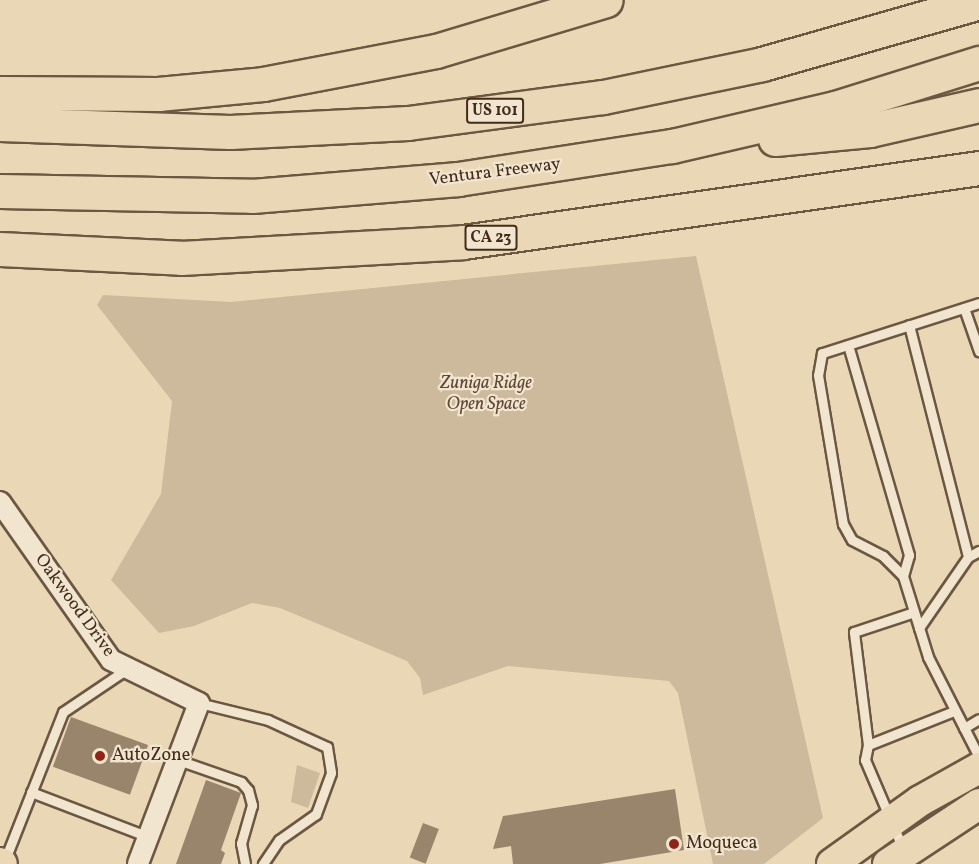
<!DOCTYPE html>
<style>
body{margin:0}
#map{position:relative;width:979px;height:864px;overflow:hidden;background:#e9d7b6;font-family:Vollkorn,serif}
div>[style]{position:absolute}
[style*='--x']{left:calc(var(--x)*1px);top:calc(var(--y)*1px);width:calc(var(--w)*1px);rotate:calc(var(--a)*1deg)}
.green>*{inset:0;background:#cdba9c}
.building>*{inset:0;background:#99856c;transform-origin:0 0}
.roads{filter:drop-shadow(2px 0 #6c5742) drop-shadow(-2px 0 #6c5742) drop-shadow(0 2px #6c5742) drop-shadow(0 -2px #6c5742)}
.service>*{height:9px;margin:-4.5px;padding:0 4.5px;transform-origin:4.5px;border-radius:4.5px;background:#f1e5d0}
.minor>*{height:20px;margin:-10px;padding:0 10px;transform-origin:10px;border-radius:10px;background:#f1e5d0}
.primary>*{height:30px;margin:-15px;padding:0 15px;transform-origin:15px;border-radius:15px;background:#e9d7b6}
.motorway>*{height:33px;margin:-16.5px;padding:0 16.5px;transform-origin:16.5px;border-radius:16.5px;background:#e9d7b6}
.dots>*{width:16px;height:16px;translate:-50% -50%;box-sizing:border-box;border:3px solid #f1e5d0;border-radius:50%}
span{translate:-50% -50%;white-space:nowrap;text-align:center;line-height:1.15;-webkit-text-stroke:4.5px #f1e5d0;paint-order:stroke}
.shield-label span{padding:2px 4px;background:#f1e5d0;border:2px solid;border-radius:4px;-webkit-text-stroke-width:0}
.shield-label{font-size:16px;color:#432c1b;font-weight:700}
.street-label{font-size:18px;color:#432c1b}
.park-label{font-size:18px;color:#5f4835;font-style:italic}
.poi-label{font-size:18px;color:#432c1b}
.left{translate:0 -50%;text-align:left}
</style>
<div id="map">
<div class="green">
<i style="clip-path:polygon(696px 256px,823px 818px,764px 864px,713px 864px,678px 693px,669px 681px,508px 666px,423px 695px,420px 678px,407px 661px,280px 608px,252px 603px,194px 626px,159px 633px,111px 580px,161px 494px,172px 401px,97px 305px,103px 295px,231px 302px)"></i>
<i style="clip-path:polygon(297px 765px,320px 773px,308px 808px,291px 802px)"></i>
</div>
<div class="building">
<i style="left:71px;top:717px;width:82px;height:53px;rotate:20deg"></i>
<i style="clip-path:polygon(206px 780px,241px 793px,221px 850px,225px 853px,221px 864px,176px 864px)"></i>
<i style="clip-path:polygon(675px 789px,684px 850px,600px 864px,513px 864px,511px 846px,493px 849px,503px 816px)"></i>
<i style="left:423px;top:823px;width:17px;height:37px;rotate:21deg"></i>
</div>
<div class="roads">
<div class="service">
<i style="--x:979;--y:303;--w:165;--a:162.3"></i>
<i style="--x:822;--y:353;--w:22;--a:100"></i>
<i style="--x:818;--y:375;--w:151;--a:80.5"></i>
<i style="--x:843;--y:524;--w:18;--a:61"></i>
<i style="--x:852;--y:540;--w:35;--a:27"></i>
<i style="--x:883;--y:556;--w:28;--a:45"></i>
<i style="--x:903;--y:576;--w:85;--a:72.8"></i>
<i style="--x:928;--y:657;--w:112;--a:63"></i>
<i style="--x:964;--y:308;--w:46;--a:70.8"></i>
<i style="--x:909;--y:325;--w:239;--a:75.7"></i>
<i style="--x:848;--y:345;--w:219;--a:73.8"></i>
<i style="--x:909;--y:555;--w:22;--a:106"></i>
<i style="--x:919;--y:628;--w:86;--a:-55.4"></i>
<i style="--x:968;--y:557;--w:13;--a:-29"></i>
<i style="--x:199;--y:703;--w:71;--a:13.8"></i>
<i style="--x:268;--y:720;--w:65;--a:24.6"></i>
<i style="--x:327;--y:747;--w:26;--a:81"></i>
<i style="--x:331;--y:773;--w:44;--a:110.1"></i>
<i style="--x:316;--y:814;--w:45;--a:144.9"></i>
<i style="--x:279;--y:840;--w:29;--a:124"></i>
<i style="--x:964;--y:728;--w:17;--a:-31"></i>
<i style="--x:868;--y:745;--w:92;--a:-21.6"></i>
<i style="--x:178;--y:760;--w:67;--a:19.2"></i>
<i style="--x:241;--y:782;--w:11;--a:49"></i>
<i style="--x:248;--y:790;--w:16;--a:75"></i>
<i style="--x:252;--y:805;--w:40;--a:106"></i>
<i style="--x:241;--y:843;--w:21;--a:79"></i>
<i style="--x:31;--y:792;--w:126;--a:20.9"></i>
<i style="--x:903;--y:849;--w:97;--a:-113.1"></i>
<i style="--x:865;--y:760;--w:15;--a:-79"></i>
<i style="--x:868;--y:745;--w:114;--a:-97.1"></i>
<i style="--x:854;--y:632;--w:63;--a:-18.4"></i>
<i style="--x:4;--y:862;--w:161;--a:-68.5"></i>
<i style="--x:63;--y:712;--w:73;--a:-33.9"></i>
</div>
<div class="minor">
<i style="--x:0;--y:502;--w:193;--a:54.9"></i>
<i style="--x:111;--y:660;--w:98;--a:26"></i>
<i style="--x:199;--y:703;--w:172;--a:110.8"></i>
</div>
<div class="primary">
<i style="--x:0;--y:863;--w:2;--a:27"></i>
<i style="--x:832;--y:864;--w:108;--a:-35.6"></i>
<i style="--x:920;--y:801;--w:68;--a:-29.2"></i>
<i style="--x:888;--y:864;--w:109;--a:-33.4"></i>
</div>
<div class="motorway">
<i style="--x:0;--y:93;--w:158;--a:0.4"></i>
<i style="--x:158;--y:94;--w:105;--a:-5.4"></i>
<i style="--x:263;--y:84;--w:176;--a:-10.8"></i>
<i style="--x:436;--y:51;--w:177;--a:-16.7"></i>
<i style="--x:0;--y:124;--w:230;--a:2"></i>
<i style="--x:230;--y:132;--w:178;--a:-2.9"></i>
<i style="--x:408;--y:123;--w:197;--a:-7.6"></i>
<i style="--x:603;--y:97;--w:162;--a:-11.7"></i>
<i style="--x:762;--y:64;--w:226;--a:-15.9"></i>
<i style="--x:775;--y:139;--w:95;--a:-5.4"></i>
<i style="--x:870;--y:130;--w:112;--a:-12.9"></i>
<i style="--x:0;--y:191;--w:252;--a:1.1"></i>
<i style="--x:252;--y:196;--w:207;--a:-4.7"></i>
<i style="--x:458;--y:179;--w:217;--a:-8.8"></i>
<i style="--x:672;--y:146;--w:167;--a:-13.1"></i>
<i style="--x:835;--y:108;--w:151;--a:-17.4"></i>
<i style="--x:0;--y:249;--w:181;--a:2.8"></i>
<i style="--x:181;--y:258;--w:282;--a:-3.2"></i>
<i style="--x:463;--y:242;--w:521;--a:-8.16"></i>
</div>
</div>
<div class="dots">
<i style="left:100px;top:756px;background:#8f2418"></i>
<i style="left:674px;top:844px;background:#8f2418"></i>
</div>
<div class="shield-label">
<span style="left:495px;top:111px">US 101</span>
<span style="left:491px;top:238px">CA 23</span>
</div>
<div class="street-label">
<span style="left:495px;top:173px;rotate:-7deg">Ventura Freeway</span>
<span style="left:74px;top:606px;rotate:54deg">Oakwood Drive</span>
</div>
<div class="park-label">
<span style="left:486px;top:395px">Zuniga Ridge<br>Open Space</span>
</div>
<div class="poi-label">
<span class="left" style="left:112px;top:756px">AutoZone</span>
<span class="left" style="left:686px;top:844px">Moqueca</span>
</div>
</div>
